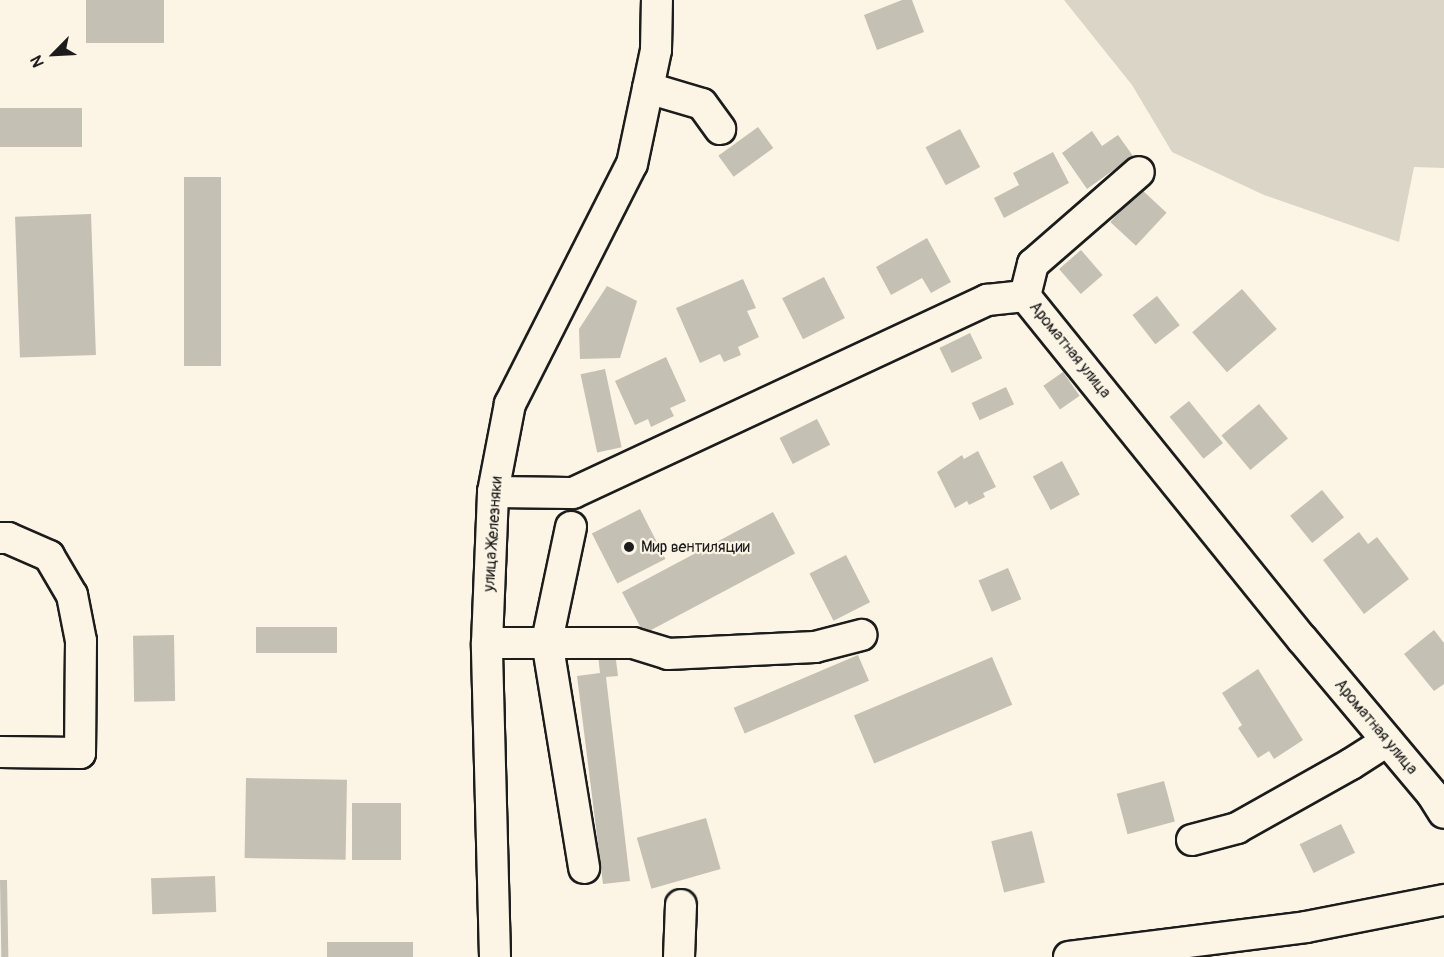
<!DOCTYPE html>
<meta charset="utf-8">
<style>
body{margin:0}
#map{position:relative;width:1444px;height:957px;overflow:hidden;background:#fcf5e5;font-family:Pangolin,sans-serif}
div>[style]{position:absolute}
[style*='--x']{left:calc(var(--x)*1px);top:calc(var(--y)*1px);width:calc(var(--w)*1px);rotate:calc(var(--a)*1deg)}
.green>*{inset:0;background:#dbd5c8}
.building>*{inset:0;background:#c4c0b3;transform-origin:0 0}
.roads{filter:drop-shadow(2px 0 #1c1c1c) drop-shadow(-2px 0 #1c1c1c) drop-shadow(0 2px #1c1c1c) drop-shadow(0 -2px #1c1c1c)}
.minor>*{height:30px;margin:-15px;padding:0 15px;transform-origin:15px;border-radius:15px;background:#fcf5e5}
.dots>*{width:16px;height:16px;translate:-50% -50%;box-sizing:border-box;border:3px solid #fcf5e5;border-radius:50%}
span{translate:-50% -50%;white-space:nowrap;text-align:center;line-height:1.15;-webkit-text-stroke:4.5px #fcf5e5;paint-order:stroke}
.street-label{font-size:16px;color:#1c1c1c}
.poi-label{font-size:16px;color:#1c1c1c}
.left{translate:0 -50%;text-align:left}
.north{position:absolute;left:24px;top:24px;width:60px;height:60px;-webkit-text-stroke:4px #fcf5e5;paint-order:stroke;rotate:246deg;font-size:16px;font-weight:700;line-height:24px;text-align:center;color:#1c1c1c}
.north::after{content:'';display:block;margin:auto;width:21px;height:27px;background:#1c1c1c;clip-path:polygon(50% 0,100% 100%,50% 72%,0 100%)}
</style>
<div id="map">
<div class="green">
<i style="clip-path:polygon(1064px 0,1444px 0,1444px 168px,1414px 167px,1399px 242px,1264px 195px,1172px 152px,1132px 85px)"></i>
</div>
<div class="building">
<i style="left:86px;top:0;width:78px;height:43px"></i>
<i style="clip-path:polygon(902px 0,912px 0,924px 32px,877px 50px,864px 15px)"></i>
<i style="left:0;top:108px;width:82px;height:39px"></i>
<i style="left:758px;top:127px;width:26px;height:49px;rotate:54deg"></i>
<i style="left:960px;top:129px;width:43px;height:39px;rotate:62deg"></i>
<i style="clip-path:polygon(1092px 131px,1102px 146px,1118px 135px,1133px 156px,1087px 189px,1062px 153px)"></i>
<i style="clip-path:polygon(1053px 152px,1069px 183px,1004px 218px,994px 198px,1019px 185px,1013px 173px)"></i>
<i style="left:184px;top:177px;width:37px;height:189px"></i>
<i style="left:1141px;top:189px;width:35px;height:45px;rotate:43deg"></i>
<i style="left:91px;top:214px;width:141px;height:76px;rotate:88deg"></i>
<i style="clip-path:polygon(927px 238px,951px 282px,931px 293px,922px 278px,891px 295px,876px 267px)"></i>
<i style="left:1081px;top:250px;width:33px;height:29px;rotate:49deg"></i>
<i style="left:824px;top:277px;width:46px;height:47px;rotate:63deg"></i>
<i style="clip-path:polygon(743px 279px,756px 308px,747px 311px,759px 337px,738px 347px,741px 355px,724px 362px,720px 354px,700px 363px,676px 308px)"></i>
<i style="clip-path:polygon(607px 286px,637px 301px,620px 358px,580px 359px,579px 329px)"></i>
<i style="left:1242px;top:289px;width:53px;height:66px;rotate:49deg"></i>
<i style="left:1157px;top:296px;width:37px;height:31px;rotate:52deg"></i>
<i style="left:970px;top:333px;width:28px;height:34px;rotate:64deg"></i>
<i style="clip-path:polygon(666px 357px,686px 401px,670px 408px,674px 416px,651px 427px,648px 419px,635px 425px,615px 381px)"></i>
<i style="left:605px;top:369px;width:80px;height:25px;rotate:78deg"></i>
<i style="left:1063px;top:372px;width:29px;height:24px;rotate:55deg"></i>
<i style="left:1006px;top:387px;width:19px;height:38px;rotate:65deg"></i>
<i style="left:1189px;top:401px;width:54px;height:25px;rotate:51deg"></i>
<i style="left:1259px;top:404px;width:45px;height:49px;rotate:50deg"></i>
<i style="left:817px;top:419px;width:29px;height:42px;rotate:63deg"></i>
<i style="clip-path:polygon(978px 451px,996px 487px,983px 493px,985px 497px,969px 505px,967px 501px,955px 508px,937px 472px,962px 455px,964px 459px)"></i>
<i style="left:1062px;top:461px;width:38px;height:33px;rotate:62deg"></i>
<i style="left:1322px;top:490px;width:35px;height:41px;rotate:51deg"></i>
<i style="left:640px;top:509px;width:56px;height:54px;rotate:63deg"></i>
<i style="left:773px;top:512px;width:47px;height:171px;rotate:62deg"></i>
<i style="clip-path:polygon(1359px 532px,1368px 544px,1377px 537px,1409px 579px,1364px 614px,1323px 560px)"></i>
<i style="left:846px;top:555px;width:53px;height:41px;rotate:63deg"></i>
<i style="left:1008px;top:568px;width:34px;height:32px;rotate:67deg"></i>
<i style="left:256px;top:627px;width:81px;height:26px"></i>
<i style="clip-path:polygon(1434px 630px,1444px 643px,1444px 684px,1434px 691px,1404px 654px)"></i>
<i style="left:174px;top:635px;width:66px;height:41px;rotate:89deg"></i>
<i style="clip-path:polygon(615px 652px,618px 676px,606px 677px,630px 881px,603px 884px,577px 676px,600px 673px,598px 655px)"></i>
<i style="left:858px;top:655px;width:28px;height:135px;rotate:67deg"></i>
<i style="left:992px;top:657px;width:52px;height:150px;rotate:67deg"></i>
<i style="clip-path:polygon(1258px 669px,1303px 740px,1274px 759px,1269px 751px,1258px 758px,1238px 728px,1242px 725px,1222px 693px)"></i>
<i style="left:246px;top:778px;width:101px;height:80px;rotate:1deg"></i>
<i style="left:1164px;top:781px;width:42px;height:49px;rotate:75deg"></i>
<i style="left:352px;top:803px;width:49px;height:57px"></i>
<i style="left:706px;top:818px;width:53px;height:72px;rotate:74deg"></i>
<i style="left:1341px;top:824px;width:32px;height:46px;rotate:64deg"></i>
<i style="left:1032px;top:831px;width:53px;height:42px;rotate:76deg"></i>
<i style="left:215px;top:876px;width:36px;height:64px;rotate:88deg"></i>
<i style="left:7px;top:880px;width:77px;height:7px;rotate:89deg"></i>
<i style="left:327px;top:942px;width:86px;height:15px"></i>
</div>
<div class="roads">
<div class="minor">
<i style="--x:648;--y:88;--w:56;--a:16.5"></i>
<i style="--x:702;--y:104;--w:31;--a:54"></i>
<i style="--x:1025;--y:296;--w:33;--a:-76"></i>
<i style="--x:1033;--y:264;--w:140;--a:-41"></i>
<i style="--x:493;--y:492;--w:80;--a:0.7"></i>
<i style="--x:573;--y:493;--w:457;--a:-25"></i>
<i style="--x:987;--y:300;--w:38;--a:-6"></i>
<i style="--x:1025;--y:296;--w:441;--a:51.1"></i>
<i style="--x:1302;--y:639;--w:202;--a:50"></i>
<i style="--x:1432;--y:794;--w:22;--a:58"></i>
<i style="--x:571;--y:527;--w:116;--a:101.9"></i>
<i style="--x:547;--y:641;--w:230;--a:80.7"></i>
<i style="--x:0;--y:538;--w:8;--a:0"></i>
<i style="--x:8;--y:538;--w:45;--a:23.7"></i>
<i style="--x:49;--y:556;--w:45;--a:59.5"></i>
<i style="--x:72;--y:595;--w:47;--a:78.9"></i>
<i style="--x:81;--y:641;--w:112;--a:90.5"></i>
<i style="--x:80;--y:753;--w:80;--a:-179.3"></i>
<i style="--x:487;--y:643;--w:146;--a:0"></i>
<i style="--x:633;--y:643;--w:37;--a:17"></i>
<i style="--x:668;--y:654;--w:147;--a:-2.7"></i>
<i style="--x:815;--y:647;--w:48;--a:-14.6"></i>
<i style="--x:1192;--y:840;--w:47;--a:-14.9"></i>
<i style="--x:1237;--y:828;--w:131;--a:-29.3"></i>
<i style="--x:1351;--y:764;--w:43;--a:-32.6"></i>
<i style="--x:495;--y:957;--w:314;--a:-91.5"></i>
<i style="--x:487;--y:643;--w:151;--a:-87.7"></i>
<i style="--x:493;--y:492;--w:90;--a:-79.1"></i>
<i style="--x:510;--y:404;--w:269;--a:-63.1"></i>
<i style="--x:632;--y:164;--w:116;--a:-78.1"></i>
<i style="--x:656;--y:50;--w:50;--a:-88.9"></i>
<i style="--x:679;--y:957;--w:52;--a:-87.8"></i>
<i style="--x:1069;--y:957;--w:239;--a:-7.2"></i>
<i style="--x:1306;--y:927;--w:141;--a:-11.1"></i>
</div>
</div>
<div class="dots">
<i style="left:629px;top:547px;background:#1c1c1c"></i>
</div>
<div class="street-label">
<span style="left:1070px;top:350px;rotate:51deg">Ароматная улица</span>
<span style="left:493px;top:534px;rotate:-86deg">улица Железняки</span>
<span style="left:1376px;top:727px;rotate:50deg">Ароматная улица</span>
</div>
<div class="poi-label">
<span class="left" style="left:641px;top:547px">Мир вентиляции</span>
</div>
<div class="north">N</div>
</div>
